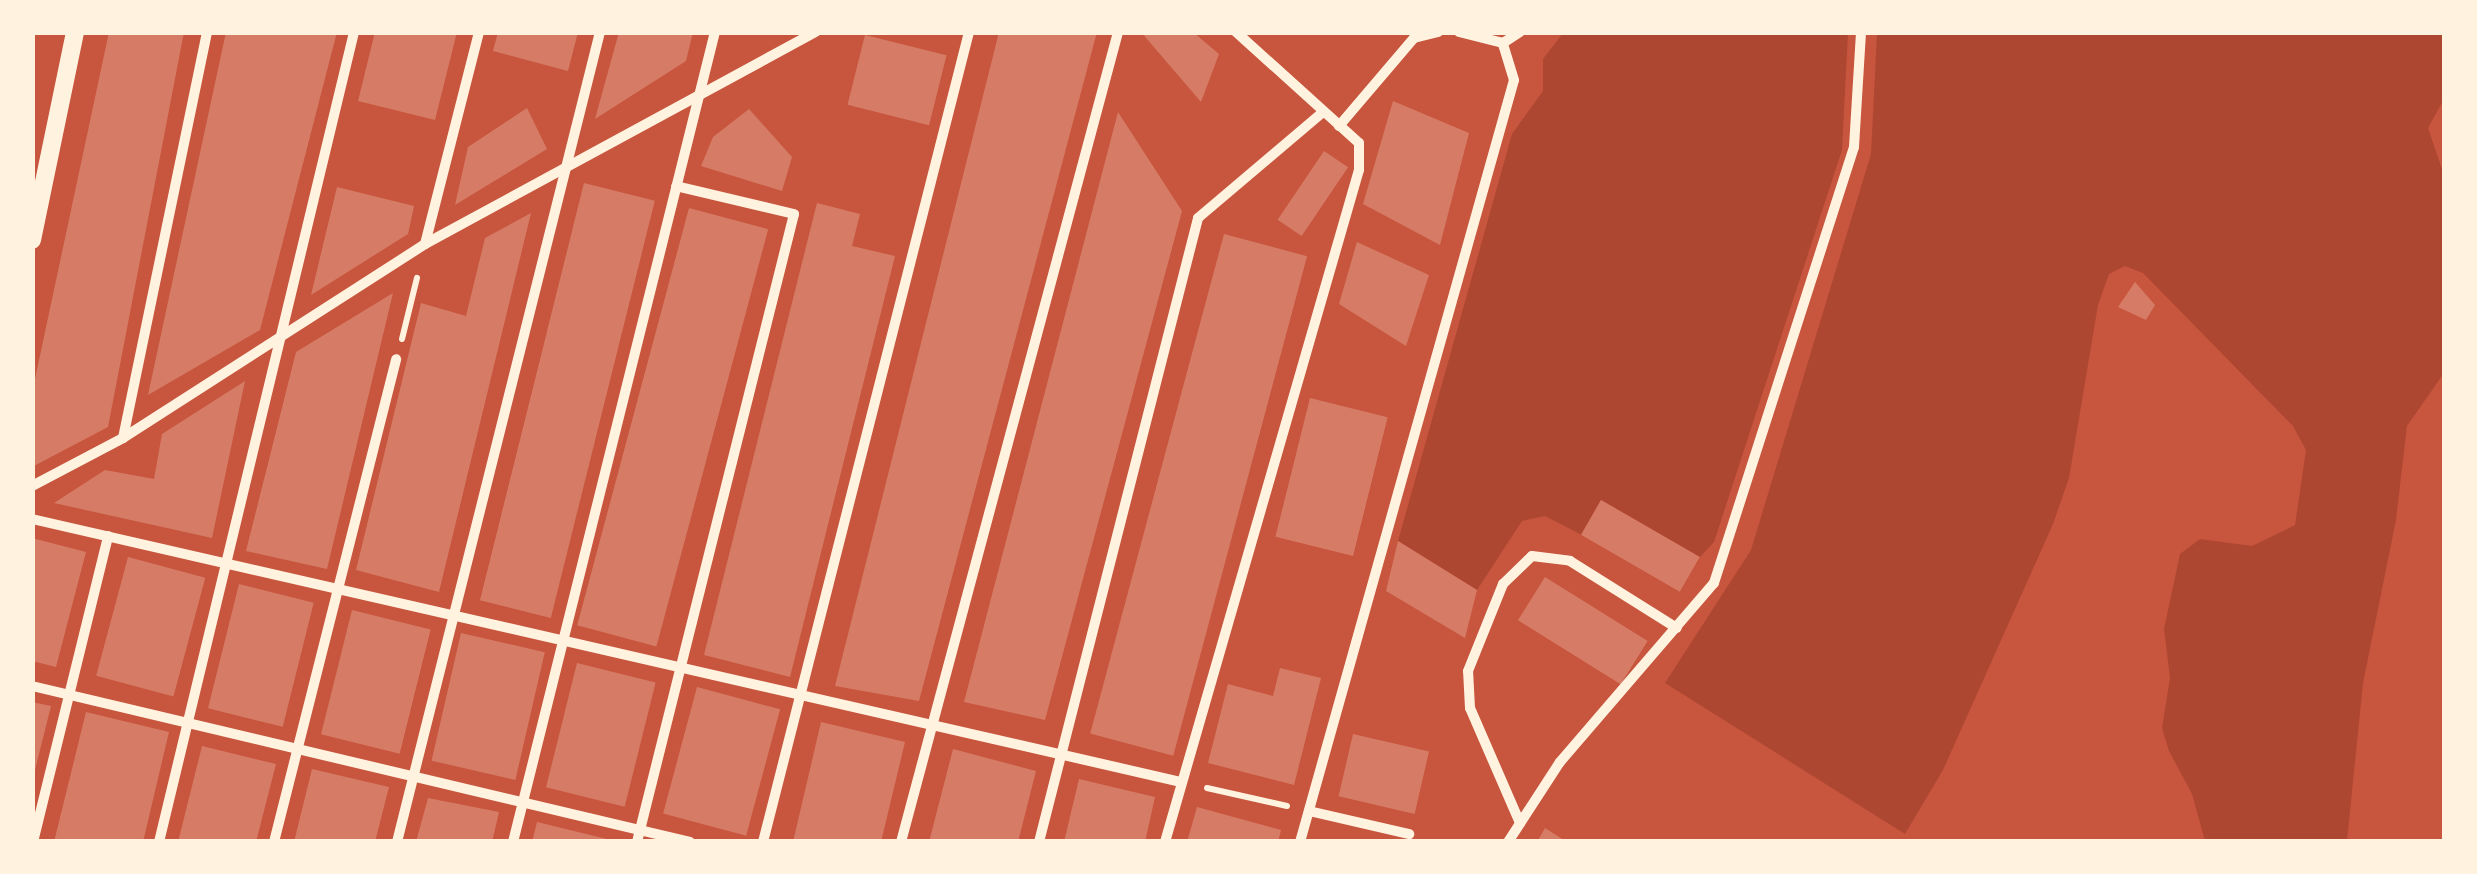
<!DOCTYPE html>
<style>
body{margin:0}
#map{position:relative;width:2477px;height:874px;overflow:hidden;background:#c8553d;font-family:"Titillium Web",sans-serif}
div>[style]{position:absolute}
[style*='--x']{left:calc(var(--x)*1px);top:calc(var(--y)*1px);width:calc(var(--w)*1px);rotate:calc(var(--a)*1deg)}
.green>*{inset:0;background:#ae4732}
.building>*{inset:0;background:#d67c66;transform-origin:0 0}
.path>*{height:6px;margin:-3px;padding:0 3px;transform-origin:3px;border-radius:3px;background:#fff3e0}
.minor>*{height:10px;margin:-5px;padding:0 5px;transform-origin:5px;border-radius:5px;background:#fff3e0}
.tertiary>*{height:18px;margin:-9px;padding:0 9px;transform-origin:9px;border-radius:9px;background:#fff3e0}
span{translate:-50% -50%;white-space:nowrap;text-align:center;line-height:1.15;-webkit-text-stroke:10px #fff3e0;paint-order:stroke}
.frame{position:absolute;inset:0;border:35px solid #fff3e0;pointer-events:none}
</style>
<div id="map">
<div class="green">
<i style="clip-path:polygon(1563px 33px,1848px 33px,1842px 150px,1714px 542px,1700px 557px,1601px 500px,1582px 535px,1545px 516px,1522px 521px,1477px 590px,1398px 541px,1512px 134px,1543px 91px,1543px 59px)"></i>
<i style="clip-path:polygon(1877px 33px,2444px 33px,2444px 99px,2428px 128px,2444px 175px,2444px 373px,2407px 426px,2396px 520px,2363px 683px,2347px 841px,2205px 841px,2192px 794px,2169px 751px,2162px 728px,2170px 678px,2164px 629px,2180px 554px,2200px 539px,2252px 546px,2295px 525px,2306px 450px,2293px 426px,2143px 273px,2125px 266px,2109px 274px,2098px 305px,2069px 478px,2053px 524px,1943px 770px,1905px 834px,1665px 683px,1751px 550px,1871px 154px)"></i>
</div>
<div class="building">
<i style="clip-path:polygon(109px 32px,184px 32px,108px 427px,32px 467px,32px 393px)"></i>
<i style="clip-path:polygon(226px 32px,337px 32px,260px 330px,148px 395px)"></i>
<i style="clip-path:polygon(375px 32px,457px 32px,435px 120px,358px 101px)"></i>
<i style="clip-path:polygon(498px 32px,578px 32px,568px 71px,493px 51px)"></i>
<i style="clip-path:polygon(619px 32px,693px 32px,686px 61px,595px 119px)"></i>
<i style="clip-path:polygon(999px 32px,1097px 32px,919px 701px,835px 686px)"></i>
<i style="clip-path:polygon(1141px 32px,1193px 32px,1219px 54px,1201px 102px)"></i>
<i style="left:865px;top:35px;width:84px;height:72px;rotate:14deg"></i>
<i style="clip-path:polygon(1393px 101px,1469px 133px,1440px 245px,1363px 204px)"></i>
<i style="clip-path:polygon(527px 108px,547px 149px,455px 205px,468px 147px)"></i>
<i style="clip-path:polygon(749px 109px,792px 157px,782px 191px,701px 166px,713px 137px)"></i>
<i style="clip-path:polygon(1118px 112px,1182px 211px,1045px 720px,964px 702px)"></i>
<i style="left:1324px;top:151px;width:29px;height:83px;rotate:34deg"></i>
<i style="left:584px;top:183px;width:73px;height:430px;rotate:14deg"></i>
<i style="clip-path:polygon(337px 187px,414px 206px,408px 234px,311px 295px)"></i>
<i style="clip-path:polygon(817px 203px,860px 214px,852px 246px,895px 256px,790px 677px,704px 655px)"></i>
<i style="left:689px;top:208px;width:82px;height:432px;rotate:15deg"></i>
<i style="clip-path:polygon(531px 213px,439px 592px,356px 570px,421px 303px,466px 316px,485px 238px)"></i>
<i style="left:1224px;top:234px;width:86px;height:517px;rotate:15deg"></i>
<i style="clip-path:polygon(1357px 242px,1429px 275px,1406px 346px,1339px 304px)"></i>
<i style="clip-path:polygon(2135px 282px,2155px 305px,2146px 320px,2118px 307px)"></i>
<i style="clip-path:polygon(393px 293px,327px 569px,246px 551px,296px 352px)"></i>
<i style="clip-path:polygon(245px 381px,212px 538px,54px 503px,105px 470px,154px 479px,162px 434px)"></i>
<i style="left:1310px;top:398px;width:80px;height:143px;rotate:14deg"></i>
<i style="left:1601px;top:500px;width:114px;height:40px;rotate:30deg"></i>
<i style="clip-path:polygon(32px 538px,86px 552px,56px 667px,32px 661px)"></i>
<i style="clip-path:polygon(1398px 541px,1477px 590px,1465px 638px,1386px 591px)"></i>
<i style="left:128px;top:557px;width:80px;height:123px;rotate:15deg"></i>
<i style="left:1545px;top:577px;width:121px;height:51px;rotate:32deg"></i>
<i style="left:239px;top:584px;width:77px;height:128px;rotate:14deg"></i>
<i style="left:352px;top:610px;width:81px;height:128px;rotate:14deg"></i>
<i style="left:461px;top:633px;width:86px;height:131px;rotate:13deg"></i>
<i style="left:577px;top:663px;width:81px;height:128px;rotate:14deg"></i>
<i style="clip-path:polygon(1280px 668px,1321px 678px,1294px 785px,1208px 763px,1228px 684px,1273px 696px)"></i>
<i style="left:697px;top:687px;width:86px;height:131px;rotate:15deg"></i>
<i style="clip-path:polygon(32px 702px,51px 706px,34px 774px,32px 774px)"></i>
<i style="clip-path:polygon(86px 712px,169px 732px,143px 842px,54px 842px)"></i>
<i style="clip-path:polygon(821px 722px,905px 742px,881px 842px,793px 842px)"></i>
<i style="left:1353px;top:734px;width:78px;height:64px;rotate:13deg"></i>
<i style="clip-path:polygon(202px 746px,276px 764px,256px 842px,178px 842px)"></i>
<i style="clip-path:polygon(953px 749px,1036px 771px,1018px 842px,929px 842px)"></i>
<i style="clip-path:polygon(312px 769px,389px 787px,375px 842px,294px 842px)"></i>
<i style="clip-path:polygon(1079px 779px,1155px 797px,1145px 842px,1064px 842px)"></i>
<i style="clip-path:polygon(428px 798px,499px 812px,492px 842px,416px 842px)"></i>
<i style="clip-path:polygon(1197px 807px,1281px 830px,1278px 842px,1187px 842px)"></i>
<i style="clip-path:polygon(537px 822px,611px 840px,611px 842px,532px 842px)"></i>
<i style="clip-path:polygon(1545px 828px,1567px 842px,1537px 842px)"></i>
</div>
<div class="path">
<i style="--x:402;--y:339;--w:63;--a:-76.2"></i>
<i style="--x:1207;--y:788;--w:82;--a:12.7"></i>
</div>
<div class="minor">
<i style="--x:1459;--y:32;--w:45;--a:14"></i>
<i style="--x:1503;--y:43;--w:20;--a:-33"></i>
<i style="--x:1339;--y:126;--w:116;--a:-49.6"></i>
<i style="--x:1414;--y:38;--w:25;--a:-14"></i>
<i style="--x:425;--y:244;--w:219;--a:-75.7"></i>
<i style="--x:123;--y:438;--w:415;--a:-78.3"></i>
<i style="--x:32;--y:486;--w:103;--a:-27.8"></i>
<i style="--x:123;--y:438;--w:359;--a:-32.7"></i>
<i style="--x:425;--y:244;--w:445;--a:-28.5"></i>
<i style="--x:32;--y:519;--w:1179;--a:12.89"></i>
<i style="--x:32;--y:686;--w:676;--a:13.34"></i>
<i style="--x:1309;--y:811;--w:103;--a:13"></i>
<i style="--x:1520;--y:823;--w:125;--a:-113.5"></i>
<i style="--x:1470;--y:708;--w:37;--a:-93"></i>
<i style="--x:1468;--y:671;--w:94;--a:-68.1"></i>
<i style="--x:1503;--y:584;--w:40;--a:-44"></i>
<i style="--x:1532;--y:556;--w:38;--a:7"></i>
<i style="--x:1570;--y:561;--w:126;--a:32.1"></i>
<i style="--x:33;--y:842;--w:315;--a:-76.2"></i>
<i style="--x:159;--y:842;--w:833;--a:-76.46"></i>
<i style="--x:274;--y:842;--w:498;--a:-75.8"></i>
<i style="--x:397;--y:842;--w:835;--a:-75.93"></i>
<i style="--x:513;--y:842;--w:835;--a:-76"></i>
<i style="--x:637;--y:842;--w:647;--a:-75.96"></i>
<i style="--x:794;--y:214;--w:121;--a:-166.7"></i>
<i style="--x:763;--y:842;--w:836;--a:-75.73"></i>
<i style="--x:901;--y:842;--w:839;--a:-75"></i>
<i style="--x:1039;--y:842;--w:644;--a:-75.7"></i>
<i style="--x:1198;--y:218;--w:162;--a:-40.3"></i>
<i style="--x:1165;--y:842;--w:699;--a:-73.9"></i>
<i style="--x:1359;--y:170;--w:27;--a:-90"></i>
<i style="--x:1359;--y:143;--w:166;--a:-137.9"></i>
<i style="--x:1300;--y:842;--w:791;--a:-74.31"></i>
<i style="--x:1514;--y:80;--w:39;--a:-107"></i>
<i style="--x:1508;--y:842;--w:95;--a:-57"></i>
<i style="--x:1560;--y:762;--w:236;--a:-49.3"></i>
<i style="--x:1714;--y:583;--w:458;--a:-72.2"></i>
<i style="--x:1854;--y:147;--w:115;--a:-86.5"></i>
</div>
<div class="tertiary">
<i style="--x:32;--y:240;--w:212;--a:-78.3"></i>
</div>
<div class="frame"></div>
</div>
